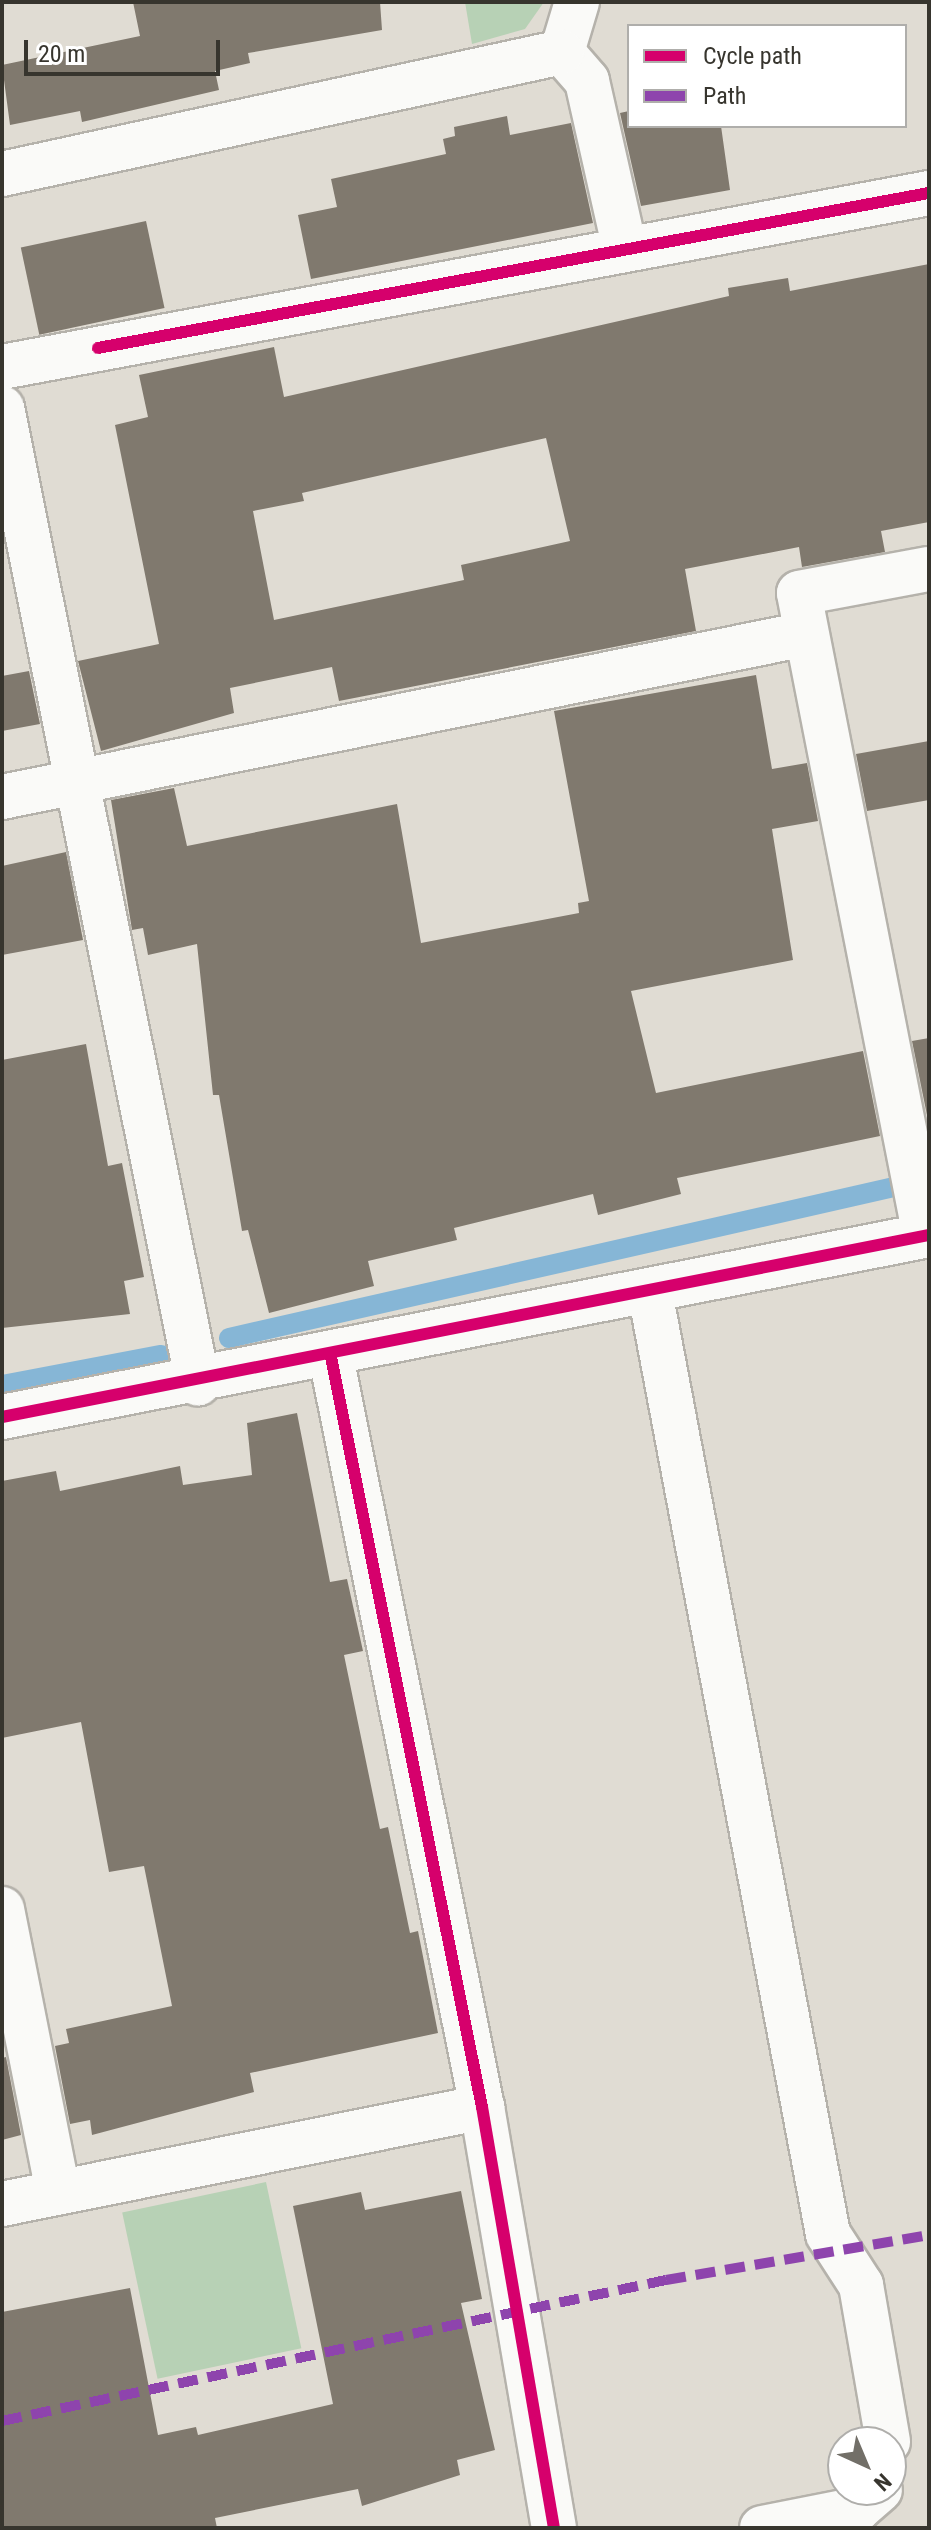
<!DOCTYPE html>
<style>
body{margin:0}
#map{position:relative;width:931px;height:2530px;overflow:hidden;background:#e0dcd3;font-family:"Roboto Condensed",sans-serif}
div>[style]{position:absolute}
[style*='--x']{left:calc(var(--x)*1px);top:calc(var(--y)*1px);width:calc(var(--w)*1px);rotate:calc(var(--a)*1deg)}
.green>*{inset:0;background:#b7d1b5;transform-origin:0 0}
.stream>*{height:20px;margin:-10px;padding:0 10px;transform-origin:10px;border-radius:10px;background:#86b6d6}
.building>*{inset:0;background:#80796e;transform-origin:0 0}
.roads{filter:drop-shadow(2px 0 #b5b2ab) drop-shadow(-2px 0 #b5b2ab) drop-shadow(0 2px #b5b2ab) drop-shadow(0 -2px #b5b2ab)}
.minor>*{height:44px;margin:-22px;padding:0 22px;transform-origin:22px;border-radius:22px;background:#fafaf8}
.quiet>*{height:10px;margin-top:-5px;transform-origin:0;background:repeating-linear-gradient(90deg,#8e44ad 0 20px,transparent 0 30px)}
.cycleway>*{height:12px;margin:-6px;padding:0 6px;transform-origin:6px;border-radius:6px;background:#d6006c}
span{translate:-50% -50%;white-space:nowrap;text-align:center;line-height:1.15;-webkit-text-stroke:8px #fff;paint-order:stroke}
.frame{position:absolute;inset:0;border:4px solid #37352e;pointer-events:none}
.legend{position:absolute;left:627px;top:24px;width:280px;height:104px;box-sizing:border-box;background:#fff;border:2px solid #afaeab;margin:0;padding:10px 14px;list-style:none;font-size:24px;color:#37352e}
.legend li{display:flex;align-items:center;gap:16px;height:40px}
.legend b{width:40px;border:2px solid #afaeab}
.north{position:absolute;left:827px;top:2426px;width:80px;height:80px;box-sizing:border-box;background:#fff;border:2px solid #afaeab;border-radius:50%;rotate:136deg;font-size:22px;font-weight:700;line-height:32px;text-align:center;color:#37352e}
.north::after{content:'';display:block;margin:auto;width:28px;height:36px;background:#726f68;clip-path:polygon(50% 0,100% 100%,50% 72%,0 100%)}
.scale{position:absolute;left:24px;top:40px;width:196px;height:36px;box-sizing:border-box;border:4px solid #37352e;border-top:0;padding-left:10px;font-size:24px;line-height:28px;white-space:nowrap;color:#37352e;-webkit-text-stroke:6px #fff;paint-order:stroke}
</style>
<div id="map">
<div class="green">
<i style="clip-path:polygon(465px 2px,544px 2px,525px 29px,472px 44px)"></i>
<i style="left:266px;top:2182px;width:170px;height:147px;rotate:78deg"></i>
</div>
<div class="stream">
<i style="--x:229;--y:1338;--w:709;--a:-12.8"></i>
<i style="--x:2;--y:1385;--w:162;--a:-10.7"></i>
</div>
<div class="building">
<i style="clip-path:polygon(133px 2px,380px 2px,382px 30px,248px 53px,250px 63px,215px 71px,219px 90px,82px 122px,80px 111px,10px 125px,2px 65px,140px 36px)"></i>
<i style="clip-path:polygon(629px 111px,629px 126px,721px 126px,730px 190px,641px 206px,620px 113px)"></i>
<i style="clip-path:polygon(507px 116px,510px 135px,571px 123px,593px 223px,311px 279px,298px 215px,337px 207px,331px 179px,446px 154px,443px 139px,455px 136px,454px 127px)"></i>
<i style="left:146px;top:221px;width:89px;height:128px;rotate:78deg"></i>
<i style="clip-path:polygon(evenodd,929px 264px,929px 522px,881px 531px,885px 552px,802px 567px,799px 547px,685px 569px,696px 631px,339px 701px,332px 667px,230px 688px,234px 713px,101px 751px,78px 661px,159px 644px,115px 425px,148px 417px,139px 375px,274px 347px,284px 397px,729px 296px,728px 288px,788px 278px,790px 291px,929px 264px,546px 438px,570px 541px,461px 565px,464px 580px,274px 620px,253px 511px,304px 501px,302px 493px,546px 438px)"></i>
<i style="clip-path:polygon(29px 671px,40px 724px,2px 731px,2px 676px)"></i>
<i style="clip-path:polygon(756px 675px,772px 769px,807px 763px,818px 821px,772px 829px,793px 960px,631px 991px,656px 1093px,863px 1051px,880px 1136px,677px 1178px,681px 1194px,598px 1215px,593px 1194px,454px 1228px,457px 1240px,368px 1261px,374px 1286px,269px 1313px,248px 1230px,242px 1231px,219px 1095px,213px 1095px,197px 944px,148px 955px,143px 928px,132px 930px,111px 800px,174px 788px,187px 846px,397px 804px,421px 943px,579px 913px,578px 903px,589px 901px,554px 711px)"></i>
<i style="clip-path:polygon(929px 741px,929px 800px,867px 811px,856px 754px)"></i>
<i style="clip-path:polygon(66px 852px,83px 940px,2px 955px,2px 866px)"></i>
<i style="clip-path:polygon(929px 1038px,929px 1125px,912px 1041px)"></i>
<i style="clip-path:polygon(86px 1044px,108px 1166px,122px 1163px,144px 1277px,124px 1281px,130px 1314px,2px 1328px,2px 1060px)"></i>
<i style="clip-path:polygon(297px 1413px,330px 1582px,347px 1579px,363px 1651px,344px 1655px,380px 1829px,388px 1827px,410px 1933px,418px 1931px,438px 2033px,250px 2073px,254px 2092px,92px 2135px,90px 2120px,70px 2124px,55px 2046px,69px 2043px,66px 2029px,172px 2006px,144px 1866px,109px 1872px,81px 1722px,2px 1738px,2px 1481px,56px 1471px,60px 1491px,180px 1466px,183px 1485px,252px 1475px,247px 1423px)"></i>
<i style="clip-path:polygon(6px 2057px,21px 2135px,2px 2140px,2px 2058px)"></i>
<i style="clip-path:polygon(461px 2191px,482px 2299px,461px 2303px,495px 2450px,457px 2460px,460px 2475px,362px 2506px,358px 2489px,215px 2518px,217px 2528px,2px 2528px,2px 2312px,130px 2288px,158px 2435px,196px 2427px,198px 2435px,333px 2404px,293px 2206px,361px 2192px,365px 2210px)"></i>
</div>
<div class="roads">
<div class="minor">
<i style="--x:577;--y:2;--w:52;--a:106.7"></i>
<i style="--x:562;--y:52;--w:38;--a:49"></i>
<i style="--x:587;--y:81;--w:172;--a:77.3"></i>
<i style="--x:2;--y:174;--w:573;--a:-12.29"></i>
<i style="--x:2;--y:367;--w:943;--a:-10.63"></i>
<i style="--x:2;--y:408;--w:995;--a:78.64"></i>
<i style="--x:2;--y:797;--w:819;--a:-11.47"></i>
<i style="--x:925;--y:1236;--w:655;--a:-101.09"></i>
<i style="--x:799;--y:593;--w:132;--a:-10.5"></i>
<i style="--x:650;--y:1292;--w:959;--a:79.3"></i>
<i style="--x:828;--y:2234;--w:61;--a:57.1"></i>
<i style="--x:861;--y:2285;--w:159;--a:80.2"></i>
<i style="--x:331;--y:1357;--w:765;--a:78.62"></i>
<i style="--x:482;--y:2107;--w:427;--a:80.3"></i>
<i style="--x:2;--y:1417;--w:945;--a:-11.11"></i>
<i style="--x:2;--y:1909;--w:289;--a:78.8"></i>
<i style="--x:2;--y:2204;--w:490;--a:-11.4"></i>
<i style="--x:762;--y:2528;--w:98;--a:-11.2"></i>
<i style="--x:858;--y:2509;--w:29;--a:-41"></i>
</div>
</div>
<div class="quiet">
<i style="--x:2;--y:2421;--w:679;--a:-11.99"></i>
<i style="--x:666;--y:2280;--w:267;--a:-9.7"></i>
</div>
<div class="cycleway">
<i style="--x:98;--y:348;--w:845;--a:-10.57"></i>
<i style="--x:331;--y:1357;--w:765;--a:78.62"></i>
<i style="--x:482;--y:2107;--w:427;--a:80.3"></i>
<i style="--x:2;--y:1417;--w:945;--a:-11.11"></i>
</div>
<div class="frame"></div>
<ul class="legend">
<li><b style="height:10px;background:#d6006c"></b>Cycle path</li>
<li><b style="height:10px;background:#8e44ad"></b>Path</li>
</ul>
<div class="north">N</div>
<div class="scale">20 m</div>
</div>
